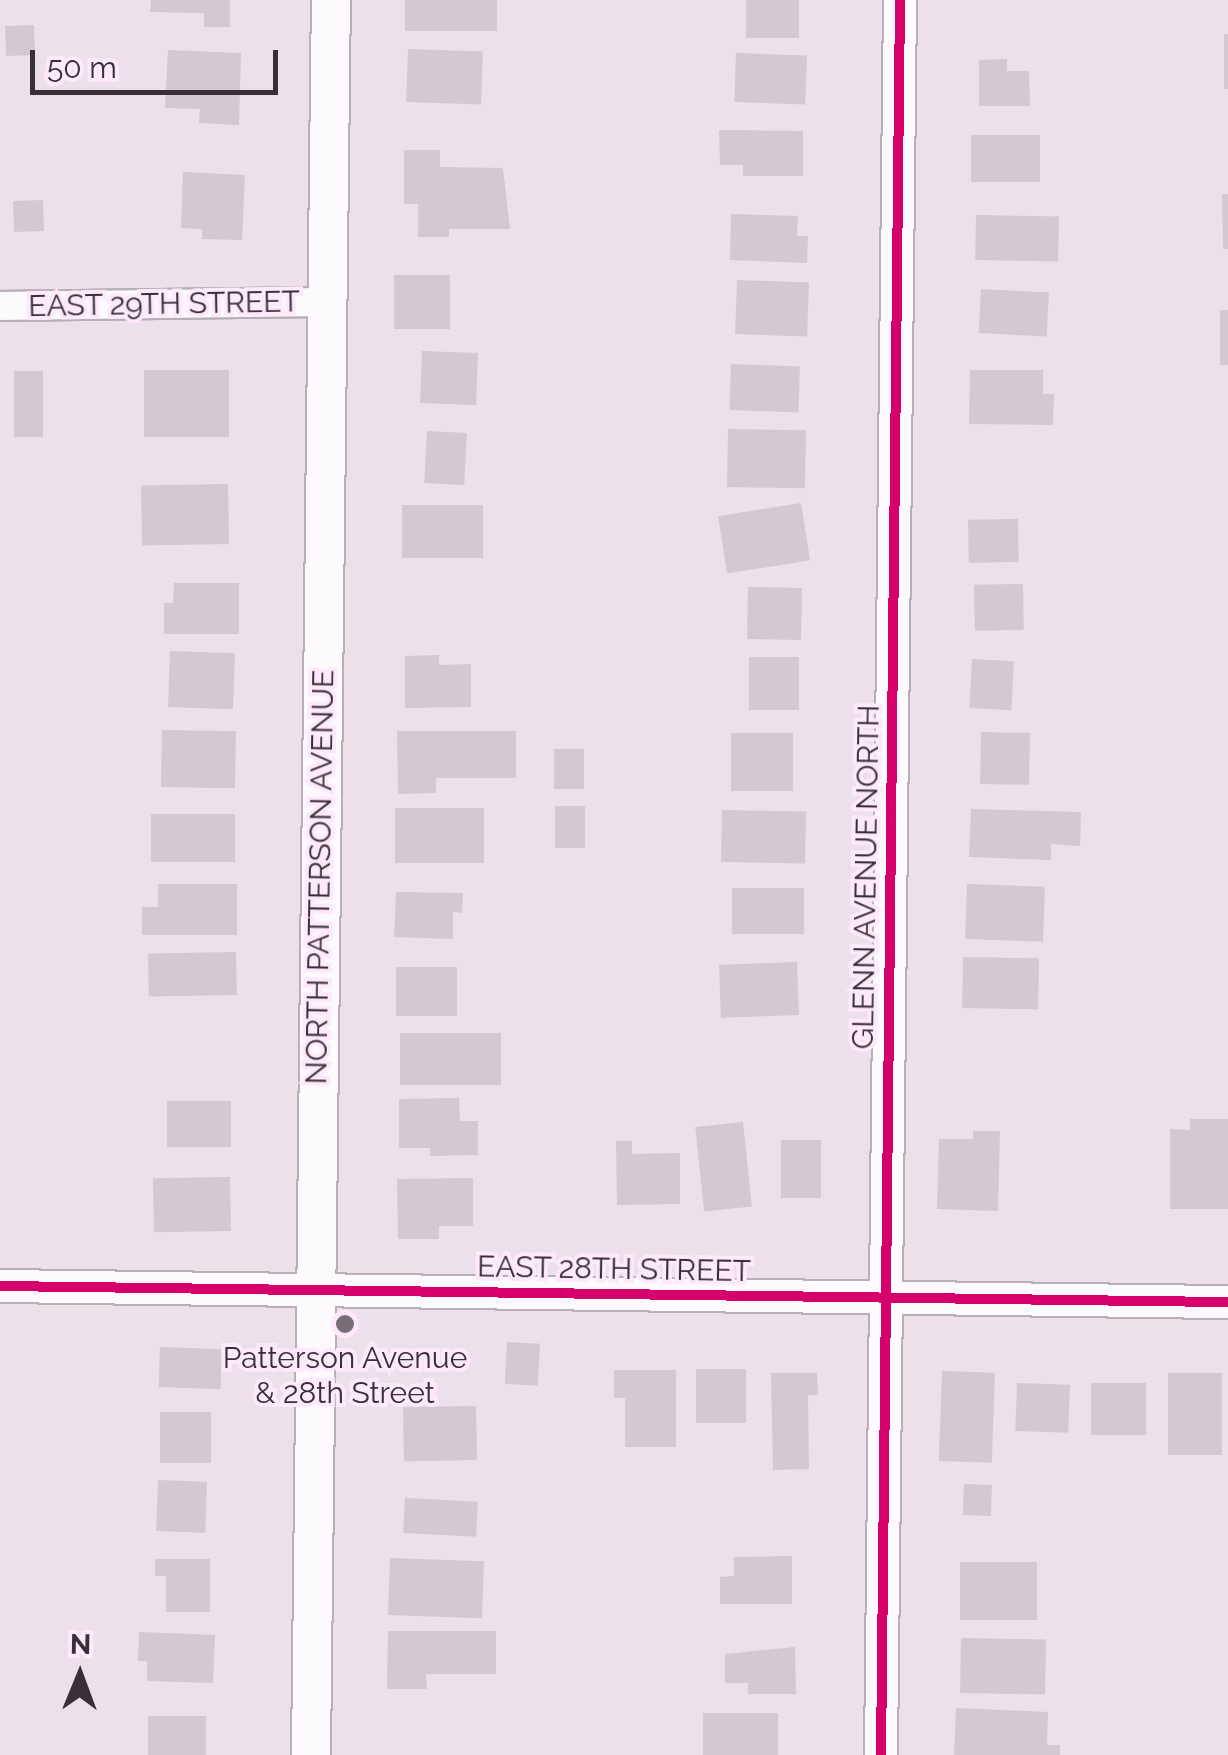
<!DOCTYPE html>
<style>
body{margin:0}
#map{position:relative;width:1228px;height:1755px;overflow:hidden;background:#ece0ea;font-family:Raleway,sans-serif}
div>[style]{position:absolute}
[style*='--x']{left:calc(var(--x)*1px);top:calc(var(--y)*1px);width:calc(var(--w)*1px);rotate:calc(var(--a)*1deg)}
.building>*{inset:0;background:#d2c9d1;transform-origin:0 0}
.roads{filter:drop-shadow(2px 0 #b9b0b7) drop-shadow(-2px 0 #b9b0b7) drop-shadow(0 2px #b9b0b7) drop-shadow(0 -2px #b9b0b7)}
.minor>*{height:28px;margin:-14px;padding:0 14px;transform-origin:14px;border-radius:14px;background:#fcfafc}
.tertiary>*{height:32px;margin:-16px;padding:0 16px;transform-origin:16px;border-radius:16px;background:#fcfafc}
.secondary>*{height:38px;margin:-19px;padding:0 19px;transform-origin:19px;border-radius:19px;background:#fcfafc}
.cycleway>*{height:10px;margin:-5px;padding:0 5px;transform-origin:5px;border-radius:5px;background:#d6006c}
.dots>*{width:28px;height:28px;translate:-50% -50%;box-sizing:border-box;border:5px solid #fee9fa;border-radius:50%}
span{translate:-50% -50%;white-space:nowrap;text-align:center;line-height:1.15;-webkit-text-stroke:8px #fee9fa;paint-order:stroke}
.street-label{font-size:30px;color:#383037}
.poi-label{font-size:30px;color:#383037}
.north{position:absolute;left:30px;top:1625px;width:100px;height:100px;-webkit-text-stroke:8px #fee9fa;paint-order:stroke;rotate:1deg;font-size:28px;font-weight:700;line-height:40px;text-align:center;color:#383037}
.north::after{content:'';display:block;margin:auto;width:35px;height:45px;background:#383037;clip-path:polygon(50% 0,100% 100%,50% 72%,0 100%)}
.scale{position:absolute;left:30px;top:50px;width:248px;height:45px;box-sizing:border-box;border:5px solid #383037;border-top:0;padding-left:12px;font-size:30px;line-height:35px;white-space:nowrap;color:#383037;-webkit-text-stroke:8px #fee9fa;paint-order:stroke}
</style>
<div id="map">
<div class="building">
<i style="clip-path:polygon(151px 0,230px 0,230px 27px,204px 27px,204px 13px,150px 12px)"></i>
<i style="left:405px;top:0;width:92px;height:31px"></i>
<i style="left:746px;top:0;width:53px;height:38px"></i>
<i style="left:34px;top:25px;width:30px;height:29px;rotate:88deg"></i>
<i style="left:1224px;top:34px;width:4px;height:55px"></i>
<i style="left:408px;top:49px;width:75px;height:53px;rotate:2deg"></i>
<i style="clip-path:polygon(168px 50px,241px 53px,239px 125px,199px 123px,200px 109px,165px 108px)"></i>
<i style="left:736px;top:53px;width:71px;height:49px;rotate:2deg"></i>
<i style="clip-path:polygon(1007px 59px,1007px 71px,1029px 71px,1030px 106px,979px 106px,979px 60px)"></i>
<i style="clip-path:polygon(719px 130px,803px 131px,803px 176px,743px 176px,743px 165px,720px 165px)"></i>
<i style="left:1040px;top:135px;width:47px;height:69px;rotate:90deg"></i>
<i style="clip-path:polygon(404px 150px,440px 150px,440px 167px,503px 168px,510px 229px,449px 229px,449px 237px,418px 237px,418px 204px,404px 204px)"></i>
<i style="clip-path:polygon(183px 172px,245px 175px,242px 240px,202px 239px,202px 229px,181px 228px)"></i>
<i style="clip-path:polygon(1222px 194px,1228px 194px,1228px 249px,1223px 249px)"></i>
<i style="left:43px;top:200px;width:31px;height:30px;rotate:88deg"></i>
<i style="clip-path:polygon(731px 214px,798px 216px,797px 236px,808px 236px,807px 263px,730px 260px)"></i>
<i style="left:976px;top:215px;width:83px;height:45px;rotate:1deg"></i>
<i style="left:394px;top:275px;width:56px;height:54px"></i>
<i style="left:737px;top:280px;width:72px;height:54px;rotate:2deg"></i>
<i style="left:981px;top:289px;width:68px;height:44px;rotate:3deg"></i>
<i style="left:1220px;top:310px;width:8px;height:55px"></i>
<i style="left:422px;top:351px;width:56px;height:52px;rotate:2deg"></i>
<i style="left:731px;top:364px;width:69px;height:46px;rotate:2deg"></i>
<i style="left:144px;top:370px;width:85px;height:67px"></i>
<i style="clip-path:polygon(970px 370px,1043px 370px,1043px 394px,1054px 394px,1053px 425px,969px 424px)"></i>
<i style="left:14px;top:371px;width:29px;height:66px"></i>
<i style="left:728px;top:429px;width:78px;height:58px;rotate:1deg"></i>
<i style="left:427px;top:431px;width:40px;height:52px;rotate:3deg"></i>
<i style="left:228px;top:484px;width:60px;height:87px;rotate:89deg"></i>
<i style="left:801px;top:503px;width:58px;height:84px;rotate:81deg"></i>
<i style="left:483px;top:505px;width:53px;height:81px;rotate:90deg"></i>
<i style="left:1018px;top:519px;width:43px;height:50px;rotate:89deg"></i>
<i style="clip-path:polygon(174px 583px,239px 583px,239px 634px,164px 634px,164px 603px,173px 603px)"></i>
<i style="left:1023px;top:584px;width:46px;height:49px;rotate:89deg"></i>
<i style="left:748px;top:587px;width:54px;height:52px;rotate:1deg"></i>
<i style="left:170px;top:651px;width:65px;height:56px;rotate:2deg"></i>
<i style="clip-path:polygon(439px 655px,439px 665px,471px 664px,471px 707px,405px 708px,405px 656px)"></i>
<i style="left:749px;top:657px;width:50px;height:53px"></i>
<i style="left:972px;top:659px;width:42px;height:49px;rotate:3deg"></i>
<i style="left:162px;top:730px;width:74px;height:57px;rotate:1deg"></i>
<i style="clip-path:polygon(397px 731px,516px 731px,516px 778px,436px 778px,436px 793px,398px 794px)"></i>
<i style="left:981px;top:732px;width:49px;height:52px;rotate:1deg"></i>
<i style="left:731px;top:733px;width:62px;height:58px"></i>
<i style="left:584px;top:749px;width:40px;height:30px;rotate:90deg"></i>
<i style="left:555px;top:806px;width:30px;height:42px"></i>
<i style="left:395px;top:808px;width:89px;height:55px"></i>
<i style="clip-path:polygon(971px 809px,1081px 812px,1080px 846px,1051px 844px,1051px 860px,969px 857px)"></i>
<i style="left:722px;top:810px;width:84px;height:52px;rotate:1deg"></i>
<i style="left:151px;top:814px;width:84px;height:48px"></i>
<i style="clip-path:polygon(158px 884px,237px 884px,237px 935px,142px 935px,142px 907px,158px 907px)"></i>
<i style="left:967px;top:884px;width:78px;height:55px;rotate:2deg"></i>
<i style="left:732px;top:888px;width:72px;height:46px"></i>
<i style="clip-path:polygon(396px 892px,463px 893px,462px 913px,453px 912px,453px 939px,394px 937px)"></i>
<i style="left:236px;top:952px;width:43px;height:88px;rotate:89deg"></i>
<i style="left:963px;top:957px;width:76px;height:51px;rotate:1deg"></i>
<i style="left:797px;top:962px;width:53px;height:78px;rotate:88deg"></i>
<i style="left:396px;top:967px;width:61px;height:49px"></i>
<i style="left:400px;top:1033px;width:101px;height:52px"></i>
<i style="clip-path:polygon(459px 1098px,460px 1121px,478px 1121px,478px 1155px,430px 1156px,430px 1148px,399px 1148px,399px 1099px)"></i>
<i style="left:167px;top:1101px;width:64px;height:46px"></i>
<i style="clip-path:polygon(1190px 1119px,1228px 1119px,1228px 1209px,1170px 1209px,1170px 1129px,1190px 1130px)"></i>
<i style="left:743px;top:1122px;width:85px;height:48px;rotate:84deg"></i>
<i style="clip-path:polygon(973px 1131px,1000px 1131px,998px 1211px,937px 1209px,939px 1139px,973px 1139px)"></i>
<i style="left:781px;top:1140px;width:40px;height:58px"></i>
<i style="clip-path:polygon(616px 1141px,632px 1141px,632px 1154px,680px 1153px,680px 1204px,617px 1205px)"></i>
<i style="left:230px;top:1177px;width:54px;height:77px;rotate:89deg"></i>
<i style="clip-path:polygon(473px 1178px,473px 1226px,439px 1226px,439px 1239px,398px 1239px,397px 1179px)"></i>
<i style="left:507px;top:1342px;width:33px;height:42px;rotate:3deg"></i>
<i style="left:160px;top:1347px;width:62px;height:40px;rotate:2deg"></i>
<i style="left:746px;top:1369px;width:54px;height:50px;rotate:90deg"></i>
<i style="clip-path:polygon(614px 1370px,676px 1370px,676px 1447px,625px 1447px,625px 1398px,614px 1398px)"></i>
<i style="left:942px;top:1371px;width:53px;height:90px;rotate:2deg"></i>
<i style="clip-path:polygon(771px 1373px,817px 1373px,818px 1395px,808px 1395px,809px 1469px,773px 1470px)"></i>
<i style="left:1168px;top:1373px;width:54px;height:82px"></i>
<i style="left:1017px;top:1383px;width:53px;height:48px;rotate:2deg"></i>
<i style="left:1091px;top:1383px;width:55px;height:52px"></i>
<i style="left:476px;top:1406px;width:54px;height:73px;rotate:89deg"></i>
<i style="left:160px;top:1412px;width:51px;height:51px"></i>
<i style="left:158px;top:1480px;width:49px;height:51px;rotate:2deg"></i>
<i style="left:964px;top:1484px;width:28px;height:31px;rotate:2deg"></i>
<i style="left:405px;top:1498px;width:73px;height:35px;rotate:3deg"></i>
<i style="clip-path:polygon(792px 1556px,792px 1604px,720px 1604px,720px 1577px,734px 1576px,734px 1557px)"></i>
<i style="left:390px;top:1558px;width:94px;height:57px;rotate:2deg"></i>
<i style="clip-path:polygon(155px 1559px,210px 1559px,210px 1612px,166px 1612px,166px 1576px,155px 1576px)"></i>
<i style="left:960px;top:1562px;width:77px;height:58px"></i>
<i style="clip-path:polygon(388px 1631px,496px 1631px,496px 1674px,426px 1674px,427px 1689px,387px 1689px)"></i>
<i style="clip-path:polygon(139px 1632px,215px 1635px,213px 1683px,147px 1681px,147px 1661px,138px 1661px)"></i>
<i style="left:961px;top:1638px;width:85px;height:55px;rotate:1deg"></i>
<i style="clip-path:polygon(795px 1647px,796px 1694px,748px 1694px,748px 1683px,725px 1683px,725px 1654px)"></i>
<i style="clip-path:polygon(956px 1708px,1048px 1712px,1047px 1745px,1060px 1745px,1060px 1755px,954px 1755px)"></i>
<i style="left:703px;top:1713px;width:75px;height:42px"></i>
<i style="left:206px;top:1716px;width:39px;height:58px;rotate:90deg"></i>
</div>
<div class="roads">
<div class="minor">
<i style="--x:0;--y:306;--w:327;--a:-0.7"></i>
</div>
<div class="tertiary">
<i style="--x:0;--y:1286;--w:1228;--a:0.75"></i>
<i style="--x:881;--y:1755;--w:1755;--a:-89.38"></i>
</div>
<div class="secondary">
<i style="--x:311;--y:1755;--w:1755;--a:-89.35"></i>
</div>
</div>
<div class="cycleway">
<i style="--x:0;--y:1286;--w:1228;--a:0.75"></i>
<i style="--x:881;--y:1755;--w:1755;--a:-89.38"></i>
</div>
<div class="dots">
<i style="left:345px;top:1324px;background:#776e76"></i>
</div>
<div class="street-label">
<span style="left:164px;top:304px;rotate:-1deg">EAST 29TH STREET</span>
<span style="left:320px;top:877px;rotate:-89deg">NORTH PATTERSON AVENUE</span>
<span style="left:866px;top:877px;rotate:-89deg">GLENN AVENUE NORTH</span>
<span style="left:614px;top:1269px;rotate:1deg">EAST 28TH STREET</span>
</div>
<div class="poi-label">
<span style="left:345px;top:1375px">Patterson Avenue<br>&amp; 28th Street</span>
</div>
<div class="north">N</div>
<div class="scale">50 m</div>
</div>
